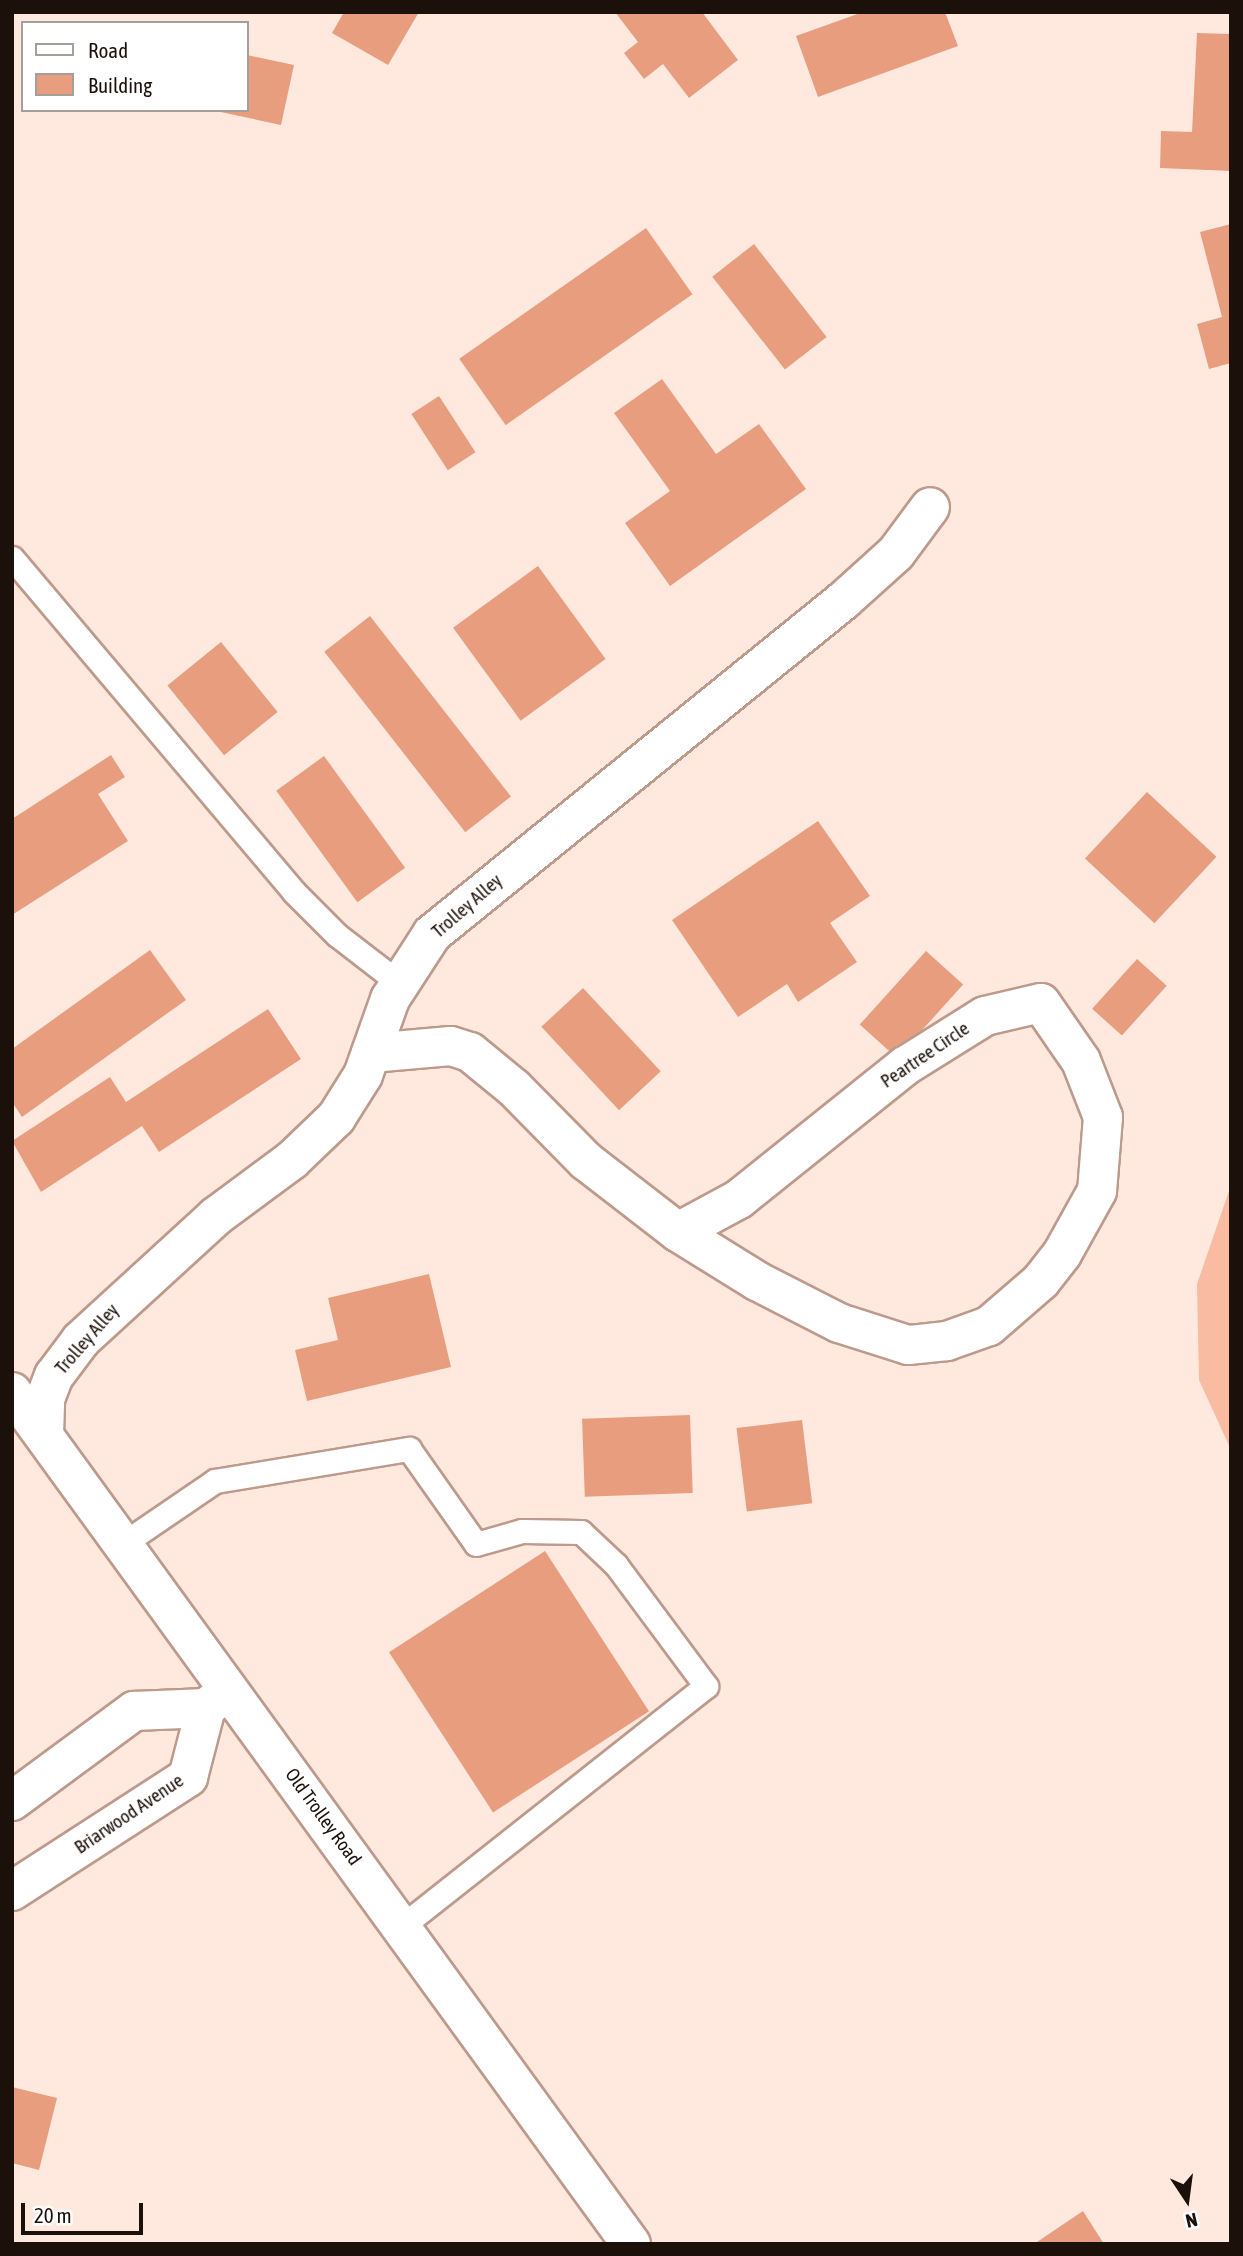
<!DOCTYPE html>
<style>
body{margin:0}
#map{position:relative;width:1243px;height:2256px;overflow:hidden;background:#ffe9df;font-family:"Asap Condensed",sans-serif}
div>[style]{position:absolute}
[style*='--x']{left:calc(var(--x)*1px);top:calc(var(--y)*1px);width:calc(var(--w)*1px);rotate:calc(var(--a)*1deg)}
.green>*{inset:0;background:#f9bba1}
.building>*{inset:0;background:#e89e7e;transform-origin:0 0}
.roads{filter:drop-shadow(2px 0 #bd9a8c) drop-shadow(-2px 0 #bd9a8c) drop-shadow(0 2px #bd9a8c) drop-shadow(0 -2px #bd9a8c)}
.service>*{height:23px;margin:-11.5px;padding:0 11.5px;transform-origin:11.5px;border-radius:11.5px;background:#fff}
.minor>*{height:38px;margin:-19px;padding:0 19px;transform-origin:19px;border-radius:19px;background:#fff}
.primary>*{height:38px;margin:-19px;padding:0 19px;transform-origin:19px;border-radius:19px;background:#fff}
span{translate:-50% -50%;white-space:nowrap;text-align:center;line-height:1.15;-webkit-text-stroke:6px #fff;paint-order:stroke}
.street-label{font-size:19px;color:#1c100b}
.frame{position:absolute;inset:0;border:14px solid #1c100b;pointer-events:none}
.legend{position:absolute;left:21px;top:21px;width:228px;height:91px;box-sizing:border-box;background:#fff;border:2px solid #a49f9d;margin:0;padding:9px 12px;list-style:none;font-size:21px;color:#1c100b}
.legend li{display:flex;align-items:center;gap:14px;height:35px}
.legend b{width:35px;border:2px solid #a49f9d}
.north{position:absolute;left:1152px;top:2165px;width:70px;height:70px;-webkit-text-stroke:5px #fff;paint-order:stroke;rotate:167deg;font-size:19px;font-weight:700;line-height:28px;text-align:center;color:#1c100b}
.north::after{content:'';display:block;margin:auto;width:24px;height:32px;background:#1c100b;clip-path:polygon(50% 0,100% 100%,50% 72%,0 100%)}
.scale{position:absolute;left:21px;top:2203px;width:122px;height:32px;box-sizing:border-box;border:4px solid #1c100b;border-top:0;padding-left:9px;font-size:21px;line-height:24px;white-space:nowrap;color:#1c100b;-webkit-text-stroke:5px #fff;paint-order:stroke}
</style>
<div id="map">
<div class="green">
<i style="clip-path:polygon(1231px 1185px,1231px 1450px,1199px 1380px,1197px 1284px)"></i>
</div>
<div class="building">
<i style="clip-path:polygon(344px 12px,419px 12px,388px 65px,332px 33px)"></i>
<i style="clip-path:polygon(615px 12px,702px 12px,738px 60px,689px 98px,663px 64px,644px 79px,624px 53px,638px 42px)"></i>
<i style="clip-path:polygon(863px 12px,945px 12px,958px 46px,818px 97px,796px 36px)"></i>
<i style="clip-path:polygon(1197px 33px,1231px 34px,1231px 171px,1160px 168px,1161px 131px,1192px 132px)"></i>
<i style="clip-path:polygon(247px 55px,294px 65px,281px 125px,216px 111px,247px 110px)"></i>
<i style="clip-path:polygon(1231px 224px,1231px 363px,1209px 369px,1197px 324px,1222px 317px,1200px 232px)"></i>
<i style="left:646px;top:228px;width:81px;height:228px;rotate:55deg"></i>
<i style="left:754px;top:244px;width:118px;height:53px;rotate:52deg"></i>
<i style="clip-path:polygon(662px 379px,716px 454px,759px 424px,806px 489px,670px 586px,625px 523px,670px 491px,614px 413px)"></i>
<i style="left:439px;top:396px;width:67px;height:33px;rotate:57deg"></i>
<i style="left:538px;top:566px;width:115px;height:105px;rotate:54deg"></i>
<i style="left:370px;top:616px;width:229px;height:58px;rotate:52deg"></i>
<i style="left:221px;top:642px;width:90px;height:69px;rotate:51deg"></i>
<i style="clip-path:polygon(111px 755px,125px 777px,98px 794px,128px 841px,12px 915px,12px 819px)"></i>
<i style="left:324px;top:756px;width:138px;height:59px;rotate:54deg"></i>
<i style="left:1147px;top:792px;width:95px;height:91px;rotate:43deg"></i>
<i style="clip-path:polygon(818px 821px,870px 896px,830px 923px,857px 962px,798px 1002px,787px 984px,738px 1017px,672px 920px)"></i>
<i style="clip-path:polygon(150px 950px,186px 1000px,22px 1117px,12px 1102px,12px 1049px)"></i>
<i style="left:926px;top:951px;width:50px;height:99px;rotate:42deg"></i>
<i style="left:1137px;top:959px;width:40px;height:67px;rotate:42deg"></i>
<i style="left:583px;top:988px;width:114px;height:57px;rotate:47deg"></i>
<i style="clip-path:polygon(268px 1009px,301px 1059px,159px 1152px,142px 1126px,41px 1192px,12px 1141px,110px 1077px,126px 1102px)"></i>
<i style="clip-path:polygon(429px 1274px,451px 1367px,307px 1401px,295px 1350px,338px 1340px,328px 1298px)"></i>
<i style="left:690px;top:1415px;width:78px;height:108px;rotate:88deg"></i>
<i style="left:802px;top:1420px;width:84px;height:66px;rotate:83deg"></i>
<i style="left:545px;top:1551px;width:191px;height:186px;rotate:57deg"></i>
<i style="clip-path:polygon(12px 2087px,57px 2098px,39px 2170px,12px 2163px)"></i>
<i style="clip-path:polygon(1083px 2211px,1104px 2244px,1034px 2244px)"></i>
</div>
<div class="roads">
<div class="service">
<i style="--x:12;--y:558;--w:436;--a:49.8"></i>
<i style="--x:293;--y:891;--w:62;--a:45"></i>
<i style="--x:337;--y:935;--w:78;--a:37.7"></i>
<i style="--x:124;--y:1543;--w:110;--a:-34.3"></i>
<i style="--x:215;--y:1481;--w:197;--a:-9.4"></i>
<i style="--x:409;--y:1449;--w:116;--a:54.8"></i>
<i style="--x:476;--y:1544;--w:48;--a:-15.8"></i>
<i style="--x:522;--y:1531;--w:59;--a:1"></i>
<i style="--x:581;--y:1532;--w:48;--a:43.3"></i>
<i style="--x:616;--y:1565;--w:151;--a:53.4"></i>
<i style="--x:706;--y:1686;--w:387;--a:141.7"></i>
</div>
<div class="minor">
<i style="--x:371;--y:1053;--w:80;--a:-5"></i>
<i style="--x:451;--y:1046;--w:20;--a:18"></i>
<i style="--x:470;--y:1052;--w:57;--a:39.3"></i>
<i style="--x:514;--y:1088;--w:103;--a:45.4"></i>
<i style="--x:586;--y:1161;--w:116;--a:37.7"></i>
<i style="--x:678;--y:1232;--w:69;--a:-28.4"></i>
<i style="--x:739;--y:1199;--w:213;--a:-38.7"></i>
<i style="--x:905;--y:1066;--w:94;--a:-32"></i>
<i style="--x:985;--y:1016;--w:57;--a:-13.1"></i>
<i style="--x:1041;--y:1003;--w:70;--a:55.4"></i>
<i style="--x:1081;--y:1061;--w:60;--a:68.6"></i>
<i style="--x:1103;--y:1117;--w:74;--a:94.6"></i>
<i style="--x:1097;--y:1191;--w:72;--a:119.1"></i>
<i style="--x:1062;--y:1254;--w:34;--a:128"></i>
<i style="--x:1041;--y:1281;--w:69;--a:139.1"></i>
<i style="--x:989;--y:1326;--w:45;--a:160.3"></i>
<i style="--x:947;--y:1341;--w:39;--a:174"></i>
<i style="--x:908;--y:1345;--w:72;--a:-162.3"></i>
<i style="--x:839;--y:1323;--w:92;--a:-152.9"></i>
<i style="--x:757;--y:1281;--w:93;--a:-148.2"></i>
<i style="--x:44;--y:1434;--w:35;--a:-88"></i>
<i style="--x:45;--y:1399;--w:25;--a:-69"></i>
<i style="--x:54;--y:1376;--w:45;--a:-53.1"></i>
<i style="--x:81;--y:1340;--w:182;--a:-42.5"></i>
<i style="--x:215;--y:1217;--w:96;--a:-36.5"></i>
<i style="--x:292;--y:1160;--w:61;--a:-43.7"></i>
<i style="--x:336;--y:1118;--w:51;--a:-57.9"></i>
<i style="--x:363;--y:1075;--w:81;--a:-70.4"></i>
<i style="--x:390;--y:999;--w:77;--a:-57.1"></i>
<i style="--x:432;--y:934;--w:530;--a:-39.03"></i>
<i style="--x:844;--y:600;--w:70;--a:-42.1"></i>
<i style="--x:896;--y:553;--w:57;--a:-53.5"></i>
<i style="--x:12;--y:1801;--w:152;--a:-36.4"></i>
<i style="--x:134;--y:1711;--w:72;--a:-2.4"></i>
<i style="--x:206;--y:1708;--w:23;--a:-38"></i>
<i style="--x:12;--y:1891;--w:210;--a:-32.9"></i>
<i style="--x:188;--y:1777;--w:71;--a:-75.4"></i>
</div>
<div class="primary">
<i style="--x:12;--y:1392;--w:1053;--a:54"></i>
</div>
</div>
<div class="street-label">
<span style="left:467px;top:906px;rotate:-41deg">Trolley Alley</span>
<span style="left:925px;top:1055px;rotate:-34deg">Peartree Circle</span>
<span style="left:87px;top:1339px;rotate:-49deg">Trolley Alley</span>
<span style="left:129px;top:1814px;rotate:-34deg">Briarwood Avenue</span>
<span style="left:323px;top:1817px;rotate:54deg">Old Trolley Road</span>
</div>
<div class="frame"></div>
<ul class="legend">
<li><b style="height:9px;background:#fff"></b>Road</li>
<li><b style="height:19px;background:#e89e7e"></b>Building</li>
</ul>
<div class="north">N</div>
<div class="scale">20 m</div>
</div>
